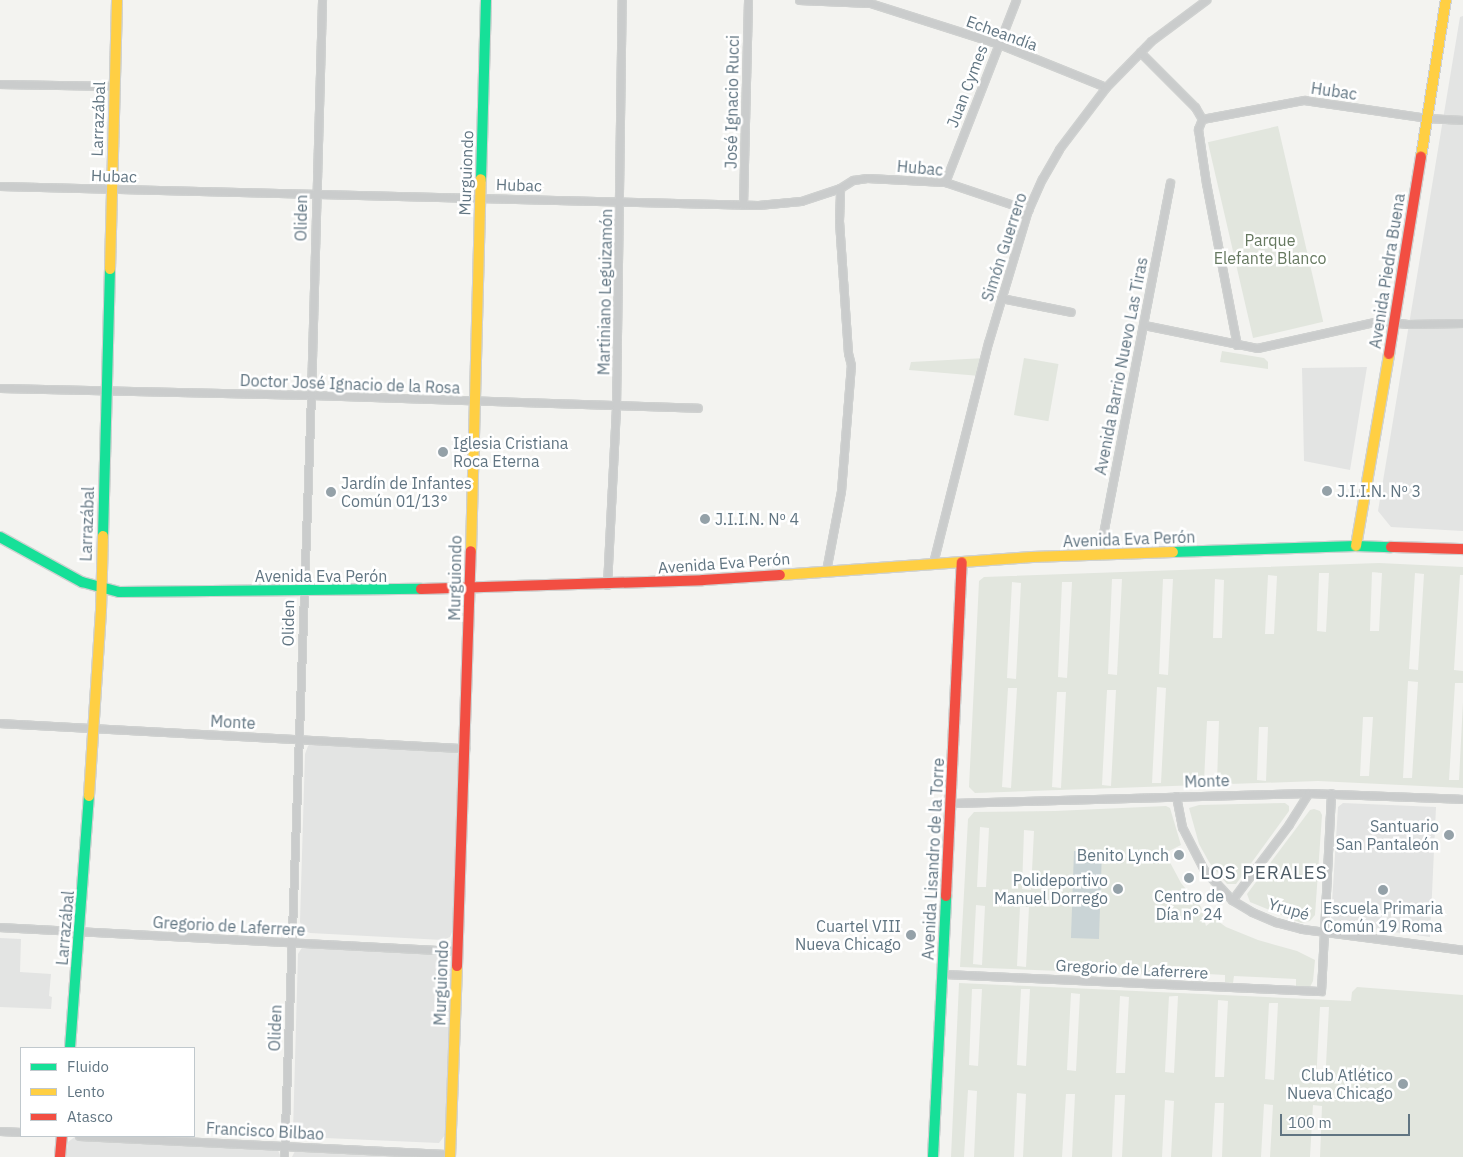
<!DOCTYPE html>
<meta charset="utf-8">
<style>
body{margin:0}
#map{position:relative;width:1463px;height:1157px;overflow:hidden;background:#f3f3f0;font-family:"IBM Plex Sans",sans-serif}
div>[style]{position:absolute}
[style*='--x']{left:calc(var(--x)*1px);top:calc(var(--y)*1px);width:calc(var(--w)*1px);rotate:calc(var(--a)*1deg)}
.built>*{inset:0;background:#e3e4e3}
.green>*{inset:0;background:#e2e6de;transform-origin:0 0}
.water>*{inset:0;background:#cad4d6;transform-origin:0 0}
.roads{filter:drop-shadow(1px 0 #cfd1d0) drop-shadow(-1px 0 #cfd1d0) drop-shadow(0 1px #cfd1d0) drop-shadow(0 -1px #cfd1d0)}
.street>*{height:7px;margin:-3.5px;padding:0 3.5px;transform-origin:3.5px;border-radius:3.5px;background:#cacccc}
.fast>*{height:10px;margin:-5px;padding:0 5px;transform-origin:5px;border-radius:5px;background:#16e098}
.slow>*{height:10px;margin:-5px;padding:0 5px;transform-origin:5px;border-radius:5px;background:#ffcf43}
.jam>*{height:10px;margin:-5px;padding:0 5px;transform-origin:5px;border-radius:5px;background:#f24e42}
.dots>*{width:14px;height:14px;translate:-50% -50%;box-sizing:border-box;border:2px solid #fff;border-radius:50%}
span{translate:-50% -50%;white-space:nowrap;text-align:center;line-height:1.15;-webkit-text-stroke:5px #fff;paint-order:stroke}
.street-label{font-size:16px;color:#617582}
.park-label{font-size:16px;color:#667960}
.poi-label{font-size:16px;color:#617582}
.left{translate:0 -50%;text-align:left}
.right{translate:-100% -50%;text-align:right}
.quarter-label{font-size:19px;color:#4f5d67;letter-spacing:1px}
.legend{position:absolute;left:20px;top:1047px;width:175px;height:90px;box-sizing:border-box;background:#fff;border:1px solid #c0c8cd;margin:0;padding:6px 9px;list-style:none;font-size:15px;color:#617582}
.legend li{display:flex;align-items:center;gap:10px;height:25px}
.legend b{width:25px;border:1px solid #c0c8cd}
.scale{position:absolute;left:1280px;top:1114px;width:130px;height:22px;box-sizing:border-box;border:2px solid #617582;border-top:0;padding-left:6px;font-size:15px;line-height:18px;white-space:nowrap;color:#617582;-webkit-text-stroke:4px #fff;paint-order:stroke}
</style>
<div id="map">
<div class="built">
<i style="clip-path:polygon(1463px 16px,1463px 531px,1391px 527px,1378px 511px,1460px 17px)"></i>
<i style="clip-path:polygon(1367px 367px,1350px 470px,1304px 461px,1302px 368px)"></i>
<i style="clip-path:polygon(312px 742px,457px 751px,459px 757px,453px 930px,450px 937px,443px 940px,310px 933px,303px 930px,300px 922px,305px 754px,308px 746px)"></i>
<i style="clip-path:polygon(1343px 803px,1436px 807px,1430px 937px,1336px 924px,1331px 919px,1338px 807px)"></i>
<i style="clip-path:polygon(0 938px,21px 939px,20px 972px,51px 974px,49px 996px,52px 997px,51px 1009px,0 1007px)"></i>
<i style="clip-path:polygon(303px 946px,447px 954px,449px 956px,451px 962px,445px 1135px,439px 1143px,302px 1137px,293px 1132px,298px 954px)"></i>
<i style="clip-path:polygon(76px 1136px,277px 1148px,281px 1157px,66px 1157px,68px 1142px)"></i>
<i style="clip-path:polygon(296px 1149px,440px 1155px,442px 1157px,292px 1157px)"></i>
</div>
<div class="green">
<i style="left:1278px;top:126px;width:201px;height:72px;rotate:77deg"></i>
<i style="clip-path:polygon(1222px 351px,1264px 358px,1268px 362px,1268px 369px,1220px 362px)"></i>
<i style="clip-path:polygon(985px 358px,980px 376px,909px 370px,911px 362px)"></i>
<i style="left:1024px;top:358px;width:35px;height:58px;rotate:10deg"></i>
<i style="clip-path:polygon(evenodd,1379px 563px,1463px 567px,1463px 575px,1460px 575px,1454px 670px,1463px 671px,1463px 683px,1455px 683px,1449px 780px,1459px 780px,1463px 702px,1463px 788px,1318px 781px,975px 793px,969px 787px,979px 581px,984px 577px,1379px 563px,1372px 572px,1382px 573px,1379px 631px,1370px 631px,1372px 572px,1379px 563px,1319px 573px,1329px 573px,1326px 632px,1317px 631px,1319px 573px,1379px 563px,1415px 573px,1424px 574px,1418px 670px,1409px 669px,1415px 573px,1379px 563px,1268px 575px,1277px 576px,1274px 634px,1265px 634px,1268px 575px,1379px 563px,1112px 579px,1122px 579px,1117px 675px,1108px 674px,1112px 579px,1379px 563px,1163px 579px,1173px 579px,1168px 675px,1159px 674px,1163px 579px,1379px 563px,1215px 579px,1224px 580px,1222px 638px,1213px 638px,1215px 579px,1379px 563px,1012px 582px,1021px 583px,1016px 679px,1007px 678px,1012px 582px,1379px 563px,1062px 582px,1072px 582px,1067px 678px,1058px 677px,1062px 582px,1379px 563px,1408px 681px,1418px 682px,1412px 778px,1403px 778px,1408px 681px,1379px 563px,1157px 687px,1166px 688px,1161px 783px,1152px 783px,1157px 687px,1379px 563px,1008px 688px,1017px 688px,1011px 788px,1002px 787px,1008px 688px,1379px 563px,1107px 690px,1116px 690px,1111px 786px,1102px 785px,1107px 690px,1379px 563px,1057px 692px,1066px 692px,1061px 788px,1052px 787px,1057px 692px,1379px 563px,1363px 717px,1373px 717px,1369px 776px,1360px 776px,1363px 717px,1379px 563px,1207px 721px,1219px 721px,1217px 782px,1204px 781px,1207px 721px,1379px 563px,1259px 727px,1268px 727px,1266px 781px,1257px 780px,1259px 727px)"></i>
<i style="clip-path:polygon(1285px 803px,1289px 806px,1289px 811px,1236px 884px,1227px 884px,1209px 862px,1199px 844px,1189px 808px,1199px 805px)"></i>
<i style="clip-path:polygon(evenodd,1166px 806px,1170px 808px,1181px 845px,1165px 853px,1181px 883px,1201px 907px,1206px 926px,1215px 919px,1226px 927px,1258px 940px,1297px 951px,1315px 960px,1313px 981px,1310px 987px,1296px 986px,1296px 979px,1234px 976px,1233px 983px,1225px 982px,1225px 975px,1172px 972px,1171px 980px,1161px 980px,1159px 975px,960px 967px,968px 819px,974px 812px,1055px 811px,1166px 806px,980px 827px,989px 828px,986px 887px,977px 887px,980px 827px,1166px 806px,1024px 830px,1034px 831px,1031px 890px,1022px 889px,1024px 830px,1166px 806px,976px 905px,985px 906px,982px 965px,973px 964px,976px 905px,1166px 806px,1020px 907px,1029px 907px,1026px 967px,1017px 966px,1020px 907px)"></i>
<i style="clip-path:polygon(1314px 809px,1320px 811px,1322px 815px,1315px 915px,1310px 921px,1301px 923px,1250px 902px,1247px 894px,1310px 810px)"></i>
<i style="clip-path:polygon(evenodd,959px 983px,1351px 1001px,1352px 992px,1357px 987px,1463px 995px,1463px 1157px,1320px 1157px,1322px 1106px,1313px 1105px,1310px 1157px,1270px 1157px,1273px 1105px,1264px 1104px,1261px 1157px,1222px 1157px,1224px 1103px,1215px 1103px,1212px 1157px,1171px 1157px,1174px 1101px,1165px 1100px,1162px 1157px,1122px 1157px,1125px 1095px,1115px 1095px,1112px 1157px,1072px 1157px,1075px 1094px,1066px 1094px,1062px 1157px,1023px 1157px,1026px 1094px,1017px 1093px,1014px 1157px,974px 1157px,977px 1091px,968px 1090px,964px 1157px,951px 1157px,959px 983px,972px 989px,982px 989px,978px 1066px,969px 1065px,972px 989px,959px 983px,1021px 989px,1030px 989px,1026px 1066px,1017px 1065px,1021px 989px,959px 983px,1071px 993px,1080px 994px,1076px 1071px,1067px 1070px,1071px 993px,959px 983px,1120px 996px,1129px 997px,1125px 1073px,1116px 1073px,1120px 996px,959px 983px,1169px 996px,1178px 996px,1174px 1073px,1165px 1072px,1169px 996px,959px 983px,1218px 1000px,1228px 1001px,1224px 1077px,1215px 1077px,1218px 1000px,959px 983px,1269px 1003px,1278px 1003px,1274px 1080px,1265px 1079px,1269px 1003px,959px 983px,1320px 1007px,1329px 1007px,1325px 1084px,1316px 1083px,1320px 1007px)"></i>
</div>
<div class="water">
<i style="left:1074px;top:851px;width:28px;height:87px;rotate:2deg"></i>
</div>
<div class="roads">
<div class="street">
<i style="--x:799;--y:0;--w:71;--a:2.4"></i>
<i style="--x:870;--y:3;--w:135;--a:17.6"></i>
<i style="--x:999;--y:44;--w:115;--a:21.9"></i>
<i style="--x:1140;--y:52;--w:78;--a:45"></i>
<i style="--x:1195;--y:107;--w:14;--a:60"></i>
<i style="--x:0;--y:84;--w:114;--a:1"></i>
<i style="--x:1202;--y:119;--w:104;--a:-10.6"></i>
<i style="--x:1304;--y:100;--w:124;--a:8.3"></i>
<i style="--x:1427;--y:118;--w:36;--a:3"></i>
<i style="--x:1202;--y:119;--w:11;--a:112"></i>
<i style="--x:1198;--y:129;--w:55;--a:81.6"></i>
<i style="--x:1206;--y:183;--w:165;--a:79.2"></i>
<i style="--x:945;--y:182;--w:195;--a:-68.7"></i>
<i style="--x:0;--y:186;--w:758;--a:1.44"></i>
<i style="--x:758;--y:205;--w:43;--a:-5.3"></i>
<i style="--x:801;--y:201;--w:41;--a:-18.4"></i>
<i style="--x:840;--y:188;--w:15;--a:-32"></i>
<i style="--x:853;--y:180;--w:14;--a:-8"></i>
<i style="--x:867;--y:178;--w:78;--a:2.9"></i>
<i style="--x:945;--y:182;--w:88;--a:18.6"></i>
<i style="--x:743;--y:205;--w:205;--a:-88.6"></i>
<i style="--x:1001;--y:298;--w:71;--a:11.3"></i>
<i style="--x:1144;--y:325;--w:115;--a:11.5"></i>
<i style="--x:1257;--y:348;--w:125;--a:-12.5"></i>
<i style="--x:1379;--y:321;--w:29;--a:6"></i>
<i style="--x:1408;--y:324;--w:55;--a:-1"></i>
<i style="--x:0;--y:388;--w:311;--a:1.3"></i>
<i style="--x:311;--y:395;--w:387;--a:1.9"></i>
<i style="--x:1099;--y:555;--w:379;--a:-79.2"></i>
<i style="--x:933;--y:563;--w:227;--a:-76"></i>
<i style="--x:988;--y:343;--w:139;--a:-73.3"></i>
<i style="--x:1028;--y:210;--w:34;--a:-66"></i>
<i style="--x:1042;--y:179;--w:34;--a:-60"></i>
<i style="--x:1059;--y:149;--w:78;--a:-52.8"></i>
<i style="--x:1106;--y:87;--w:64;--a:-45.6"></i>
<i style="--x:1151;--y:41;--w:69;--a:-36.7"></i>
<i style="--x:826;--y:571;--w:81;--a:-79.4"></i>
<i style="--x:841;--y:491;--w:126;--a:-85.5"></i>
<i style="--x:851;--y:365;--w:12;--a:-104"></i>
<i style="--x:848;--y:353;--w:132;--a:-93.9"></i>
<i style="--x:839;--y:221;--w:33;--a:-88"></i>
<i style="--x:607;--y:585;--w:178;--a:-87.1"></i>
<i style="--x:616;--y:407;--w:407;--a:-89.2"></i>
<i style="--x:0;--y:723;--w:466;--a:3.1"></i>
<i style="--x:1176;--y:796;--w:32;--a:79"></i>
<i style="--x:1182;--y:827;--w:48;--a:62.9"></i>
<i style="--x:1204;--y:870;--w:41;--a:47"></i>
<i style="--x:1232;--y:900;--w:23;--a:31"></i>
<i style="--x:1252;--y:912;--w:26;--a:23"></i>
<i style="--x:1276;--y:922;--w:27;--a:15"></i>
<i style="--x:1302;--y:929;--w:162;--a:7.4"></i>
<i style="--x:952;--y:803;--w:356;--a:-1.6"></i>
<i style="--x:1308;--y:793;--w:155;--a:2.2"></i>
<i style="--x:1232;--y:900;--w:95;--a:-53.1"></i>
<i style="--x:1289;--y:824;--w:36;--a:-58"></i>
<i style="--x:0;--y:927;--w:458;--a:3"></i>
<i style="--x:942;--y:974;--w:379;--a:2.6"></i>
<i style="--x:1321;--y:991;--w:198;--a:-87.1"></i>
<i style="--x:0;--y:1131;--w:21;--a:3"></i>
<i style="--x:79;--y:1136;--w:372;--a:2.8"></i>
<i style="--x:284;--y:1157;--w:762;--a:-87.97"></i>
<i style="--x:311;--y:395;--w:395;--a:-88.4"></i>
</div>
<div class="fast">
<i style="--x:481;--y:179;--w:179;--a:-88.4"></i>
<i style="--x:103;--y:536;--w:267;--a:-88.5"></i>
<i style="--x:0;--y:537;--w:94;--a:28.8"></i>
<i style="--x:82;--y:582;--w:38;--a:15"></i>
<i style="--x:119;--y:592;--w:302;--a:-0.6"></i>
<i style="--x:1173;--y:552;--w:183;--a:-1.9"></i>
<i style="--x:1356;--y:546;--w:35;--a:2"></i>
<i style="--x:70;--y:1048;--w:253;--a:-85.7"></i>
<i style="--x:933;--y:1157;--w:261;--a:-87.1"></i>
</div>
<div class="slow">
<i style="--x:1421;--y:157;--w:159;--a:-81"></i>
<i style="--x:110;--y:269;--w:269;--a:-88.5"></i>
<i style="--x:1356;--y:546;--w:195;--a:-80.2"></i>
<i style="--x:471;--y:551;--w:372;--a:-88.5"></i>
<i style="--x:780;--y:575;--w:253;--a:-4.1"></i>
<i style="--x:1032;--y:557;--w:141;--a:-2"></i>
<i style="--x:89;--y:796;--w:186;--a:-86.3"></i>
<i style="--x:101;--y:610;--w:74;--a:-88.5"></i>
<i style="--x:450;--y:1157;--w:191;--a:-87.9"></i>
</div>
<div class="jam">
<i style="--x:1389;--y:354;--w:200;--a:-80.8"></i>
<i style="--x:1391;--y:547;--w:72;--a:1.6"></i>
<i style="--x:421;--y:589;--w:282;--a:-1.8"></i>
<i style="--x:703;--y:580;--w:77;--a:-3.7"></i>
<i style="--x:946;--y:896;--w:334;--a:-87.3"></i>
<i style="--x:457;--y:966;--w:415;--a:-88.1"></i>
<i style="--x:60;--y:1157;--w:21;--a:-85"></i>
</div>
</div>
<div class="dots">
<i style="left:443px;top:452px;background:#94a1a8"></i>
<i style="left:1327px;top:491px;background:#94a1a8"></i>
<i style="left:331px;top:492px;background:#94a1a8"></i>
<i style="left:705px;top:519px;background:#94a1a8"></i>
<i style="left:1449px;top:835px;background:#94a1a8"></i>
<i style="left:1179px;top:855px;background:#94a1a8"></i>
<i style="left:1189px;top:878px;background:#94a1a8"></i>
<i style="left:1118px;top:889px;background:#94a1a8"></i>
<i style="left:1383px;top:890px;background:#94a1a8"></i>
<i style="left:911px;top:935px;background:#94a1a8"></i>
<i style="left:1403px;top:1084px;background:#94a1a8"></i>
</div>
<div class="street-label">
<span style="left:1002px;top:33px;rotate:20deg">Echeandía</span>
<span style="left:967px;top:86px;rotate:-69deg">Juan Cymes</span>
<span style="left:1334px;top:91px;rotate:8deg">Hubac</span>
<span style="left:732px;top:102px;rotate:-89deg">José Ignacio Rucci</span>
<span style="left:98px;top:119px;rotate:-88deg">Larrazábal</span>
<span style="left:920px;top:168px;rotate:5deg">Hubac</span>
<span style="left:466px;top:173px;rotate:-88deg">Murguiondo</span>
<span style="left:114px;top:176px;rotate:2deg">Hubac</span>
<span style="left:519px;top:185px;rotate:2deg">Hubac</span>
<span style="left:301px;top:218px;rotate:-89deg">Oliden</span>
<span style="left:1004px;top:247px;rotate:-72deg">Simón Guerrero</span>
<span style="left:1387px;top:271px;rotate:-81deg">Avenida Piedra Buena</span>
<span style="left:605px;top:292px;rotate:-89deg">Martiniano Leguizamón</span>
<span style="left:1121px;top:366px;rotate:-79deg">Avenida Barrio Nuevo Las Tiras</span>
<span style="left:350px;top:384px;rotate:2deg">Doctor José Ignacio de la Rosa</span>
<span style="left:87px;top:524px;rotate:-88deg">Larrazábal</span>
<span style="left:1129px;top:539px;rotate:-2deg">Avenida Eva Perón</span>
<span style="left:724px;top:563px;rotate:-4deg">Avenida Eva Perón</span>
<span style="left:321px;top:576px">Avenida Eva Perón</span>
<span style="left:455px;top:578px;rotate:-89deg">Murguiondo</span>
<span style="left:288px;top:623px;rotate:-89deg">Oliden</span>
<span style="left:233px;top:722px;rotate:3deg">Monte</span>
<span style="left:1207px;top:781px;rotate:-2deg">Monte</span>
<span style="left:933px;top:859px;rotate:-87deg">Avenida Lisandro de la Torre</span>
<span style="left:1289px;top:909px;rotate:16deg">Yrupé</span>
<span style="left:229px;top:926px;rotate:3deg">Gregorio de Laferrere</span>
<span style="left:65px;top:928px;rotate:-85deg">Larrazábal</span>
<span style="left:1132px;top:969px;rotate:3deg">Gregorio de Laferrere</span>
<span style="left:441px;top:983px;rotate:-88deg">Murguiondo</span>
<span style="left:275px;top:1028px;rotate:-88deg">Oliden</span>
<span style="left:265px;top:1131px;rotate:3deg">Francisco Bilbao</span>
</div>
<div class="park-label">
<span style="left:1270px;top:249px">Parque<br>Elefante Blanco</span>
</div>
<div class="poi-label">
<span class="left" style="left:453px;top:452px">Iglesia Cristiana<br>Roca Eterna</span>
<span class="left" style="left:341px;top:492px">Jardín de Infantes<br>Común 01/13°</span>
<span class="left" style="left:1337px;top:491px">J.I.I.N. Nº 3</span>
<span class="left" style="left:715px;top:519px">J.I.I.N. Nº 4</span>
<span class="right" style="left:1439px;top:835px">Santuario<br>San Pantaleón</span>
<span class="right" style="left:1169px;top:855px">Benito Lynch</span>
<span class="right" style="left:1108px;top:889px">Polideportivo<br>Manuel Dorrego</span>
<span style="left:1189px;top:905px">Centro de<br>Día n° 24</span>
<span style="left:1383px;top:917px">Escuela Primaria<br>Común 19 Roma</span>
<span class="right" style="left:901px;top:935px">Cuartel VIII<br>Nueva Chicago</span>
<span class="right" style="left:1393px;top:1084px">Club Atlético<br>Nueva Chicago</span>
</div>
<div class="quarter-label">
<span style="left:1264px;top:873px">LOS PERALES</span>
</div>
<ul class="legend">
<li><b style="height:6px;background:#16e098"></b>Fluido</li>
<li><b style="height:6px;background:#ffcf43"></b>Lento</li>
<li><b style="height:6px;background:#f24e42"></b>Atasco</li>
</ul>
<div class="scale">100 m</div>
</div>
